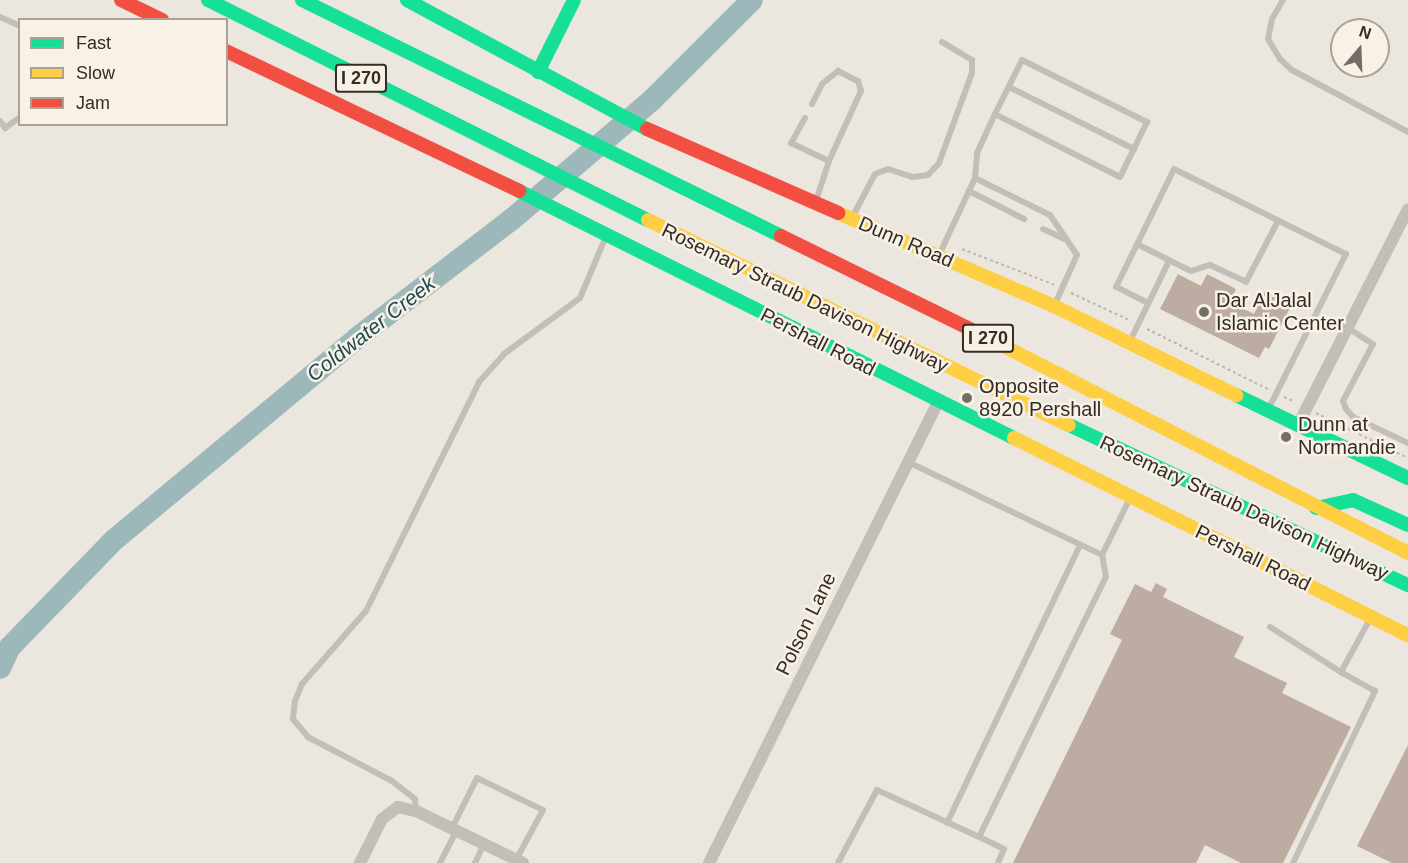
<!DOCTYPE html>
<style>
body{margin:0}
#map{position:relative;width:1408px;height:863px;overflow:hidden;background:#ebe6de;font-family:Arial,sans-serif}
div>[style]{position:absolute}
[style*='--x']{left:calc(var(--x)*1px);top:calc(var(--y)*1px);width:calc(var(--w)*1px);rotate:calc(var(--a)*1deg)}
.river>*{height:22px;margin:-11px;padding:0 11px;transform-origin:11px;border-radius:11px;background:#9cb8ba}
.building>*{inset:0;background:#bdaca1}
.path>*{height:2px;margin-top:-1px;transform-origin:0;background:repeating-linear-gradient(90deg,#bcb7b1 0 3px,transparent 0 6px)}
.lane>*{height:6px;margin:-3px;padding:0 3px;transform-origin:3px;border-radius:3px;background:#c3beb8}
.street>*{height:12px;margin:-6px;padding:0 6px;transform-origin:6px;border-radius:6px;background:#c3beb8}
.fast>*{height:14px;margin:-7px;padding:0 7px;transform-origin:7px;border-radius:7px;background:#16e098}
.slow>*{height:14px;margin:-7px;padding:0 7px;transform-origin:7px;border-radius:7px;background:#ffcf43}
.jam>*{height:14px;margin:-7px;padding:0 7px;transform-origin:7px;border-radius:7px;background:#f24e42}
.dots>*{width:16px;height:16px;translate:-50% -50%;box-sizing:border-box;border:3px solid #f8f1e5;border-radius:50%}
span{translate:-50% -50%;white-space:nowrap;text-align:center;line-height:1.15;-webkit-text-stroke:5px #f8f1e5;paint-order:stroke}
.shield-label span{padding:2px 4px;background:#f8f1e5;border:2px solid;border-radius:4px;-webkit-text-stroke-width:0}
.shield-label{font-size:18px;color:#342c27;font-weight:700}
.street-label{font-size:20px;color:#342c27}
.poi-label{font-size:20px;color:#342c27}
.left{translate:0 -50%;text-align:left}
.water-label{font-size:21px;color:#1f4a53;font-style:italic}
.legend{position:absolute;left:18px;top:18px;width:210px;height:108px;box-sizing:border-box;background:#f8f1e5;border:2px solid #aaa299;margin:0;padding:8px 10px;list-style:none;font-size:18px;color:#342c27}
.legend li{display:flex;align-items:center;gap:12px;height:30px}
.legend b{width:30px;border:2px solid #aaa299}
.north{position:absolute;left:1330px;top:18px;width:60px;height:60px;box-sizing:border-box;background:#f8f1e5;border:2px solid #aaa299;border-radius:50%;rotate:19deg;font-size:16px;font-weight:700;line-height:24px;text-align:center;color:#342c27}
.north::after{content:'';display:block;margin:auto;width:21px;height:27px;background:#746d67;clip-path:polygon(50% 0,100% 100%,50% 72%,0 100%)}
</style>
<div id="map">
<div class="river">
<i style="--x:0;--y:668;--w:23;--a:-65"></i>
<i style="--x:10;--y:647;--w:149;--a:-45.8"></i>
<i style="--x:114;--y:540;--w:316;--a:-39.7"></i>
<i style="--x:357;--y:338;--w:194;--a:-37.5"></i>
<i style="--x:511;--y:220;--w:185;--a:-40.4"></i>
<i style="--x:652;--y:100;--w:141;--a:-45"></i>
</div>
<div class="building">
<i style="clip-path:polygon(1178px 274px,1201px 286px,1207px 274px,1236px 289px,1230px 302px,1254px 314px,1265px 291px,1292px 304px,1269px 349px,1265px 347px,1259px 358px,1160px 309px)"></i>
<i style="clip-path:polygon(1156px 583px,1167px 589px,1163px 597px,1244px 637px,1234px 657px,1287px 683px,1282px 693px,1351px 727px,1283px 863px,1241px 863px,1205px 845px,1196px 863px,1013px 863px,1122px 640px,1110px 634px,1135px 584px,1151px 592px)"></i>
<i style="clip-path:polygon(1408px 745px,1408px 863px,1392px 863px,1357px 846px)"></i>
</div>
<div class="path">
<i style="--x:962;--y:249;--w:100;--a:21.2"></i>
<i style="--x:1071;--y:293;--w:66;--a:25"></i>
<i style="--x:1147;--y:329;--w:135;--a:26.4"></i>
<i style="--x:1284;--y:397;--w:12;--a:24"></i>
<i style="--x:1316;--y:413;--w:102;--a:26.1"></i>
</div>
<div class="lane">
<i style="--x:1283;--y:0;--w:22;--a:120"></i>
<i style="--x:1272;--y:19;--w:20;--a:101"></i>
<i style="--x:1268;--y:39;--w:23;--a:59"></i>
<i style="--x:1280;--y:59;--w:16;--a:43"></i>
<i style="--x:1292;--y:70;--w:132;--a:28.1"></i>
<i style="--x:0;--y:17;--w:22;--a:24"></i>
<i style="--x:1009;--y:87;--w:140;--a:26.4"></i>
<i style="--x:812;--y:104;--w:22;--a:-63"></i>
<i style="--x:822;--y:84;--w:21;--a:-39"></i>
<i style="--x:838;--y:71;--w:22;--a:27"></i>
<i style="--x:858;--y:81;--w:10;--a:73"></i>
<i style="--x:861;--y:91;--w:77;--a:114.6"></i>
<i style="--x:829;--y:161;--w:42;--a:108"></i>
<i style="--x:805;--y:118;--w:29;--a:119"></i>
<i style="--x:791;--y:143;--w:42;--a:25.3"></i>
<i style="--x:0;--y:121;--w:9;--a:54"></i>
<i style="--x:5;--y:128;--w:19;--a:-36"></i>
<i style="--x:975;--y:178;--w:84;--a:26.3"></i>
<i style="--x:1050;--y:215;--w:48;--a:56"></i>
<i style="--x:1077;--y:255;--w:54;--a:114.2"></i>
<i style="--x:969;--y:191;--w:62;--a:27"></i>
<i style="--x:853;--y:216;--w:47;--a:-62.4"></i>
<i style="--x:875;--y:174;--w:14;--a:-21"></i>
<i style="--x:888;--y:169;--w:26;--a:18"></i>
<i style="--x:913;--y:177;--w:15;--a:-8"></i>
<i style="--x:928;--y:175;--w:16;--a:-47"></i>
<i style="--x:939;--y:163;--w:96;--a:-69.9"></i>
<i style="--x:972;--y:73;--w:13;--a:-90"></i>
<i style="--x:972;--y:60;--w:35;--a:-149"></i>
<i style="--x:1043;--y:229;--w:23;--a:25"></i>
<i style="--x:1137;--y:244;--w:60;--a:26.6"></i>
<i style="--x:1191;--y:271;--w:20;--a:-18"></i>
<i style="--x:1210;--y:265;--w:40;--a:25"></i>
<i style="--x:1246;--y:282;--w:69;--a:-62.3"></i>
<i style="--x:939;--y:255;--w:85;--a:-64.9"></i>
<i style="--x:975;--y:178;--w:25;--a:-85"></i>
<i style="--x:977;--y:153;--w:43;--a:-65.2"></i>
<i style="--x:995;--y:114;--w:60;--a:-63.4"></i>
<i style="--x:1022;--y:60;--w:140;--a:26.4"></i>
<i style="--x:1147;--y:122;--w:61;--a:116.1"></i>
<i style="--x:1120;--y:177;--w:140;--a:-153.3"></i>
<i style="--x:1148;--y:303;--w:36;--a:-153"></i>
<i style="--x:1116;--y:287;--w:131;--a:-63.8"></i>
<i style="--x:1174;--y:169;--w:192;--a:26.3"></i>
<i style="--x:1346;--y:254;--w:172;--a:116.6"></i>
<i style="--x:1348;--y:328;--w:30;--a:33"></i>
<i style="--x:1373;--y:344;--w:64;--a:117.8"></i>
<i style="--x:1343;--y:401;--w:9;--a:69"></i>
<i style="--x:1346;--y:409;--w:11;--a:49"></i>
<i style="--x:1353;--y:417;--w:61;--a:25.3"></i>
<i style="--x:1130;--y:341;--w:89;--a:-64"></i>
<i style="--x:908;--y:462;--w:215;--a:25.6"></i>
<i style="--x:1270;--y:627;--w:84;--a:32.4"></i>
<i style="--x:416;--y:811;--w:12;--a:-95"></i>
<i style="--x:415;--y:799;--w:29;--a:-142"></i>
<i style="--x:392;--y:781;--w:95;--a:-152.4"></i>
<i style="--x:308;--y:737;--w:23;--a:-130"></i>
<i style="--x:293;--y:719;--w:18;--a:-84"></i>
<i style="--x:295;--y:701;--w:18;--a:-68"></i>
<i style="--x:302;--y:684;--w:97;--a:-48.8"></i>
<i style="--x:366;--y:611;--w:255;--a:-63.7"></i>
<i style="--x:479;--y:382;--w:38;--a:-48"></i>
<i style="--x:504;--y:354;--w:94;--a:-36.4"></i>
<i style="--x:580;--y:298;--w:67;--a:-67.2"></i>
<i style="--x:947;--y:823;--w:308;--a:-64.4"></i>
<i style="--x:452;--y:828;--w:56;--a:-63.4"></i>
<i style="--x:477;--y:778;--w:73;--a:25.9"></i>
<i style="--x:543;--y:810;--w:57;--a:118.4"></i>
<i style="--x:440;--y:863;--w:36;--a:-63"></i>
<i style="--x:475;--y:863;--w:21;--a:-65"></i>
<i style="--x:838;--y:863;--w:83;--a:-61.9"></i>
<i style="--x:877;--y:790;--w:112;--a:24.7"></i>
<i style="--x:998;--y:863;--w:15;--a:-67"></i>
<i style="--x:1004;--y:849;--w:28;--a:-154"></i>
<i style="--x:979;--y:837;--w:289;--a:-64"></i>
<i style="--x:1106;--y:577;--w:22;--a:-100"></i>
<i style="--x:1102;--y:555;--w:64;--a:-63.8"></i>
<i style="--x:1293;--y:863;--w:191;--a:-64.5"></i>
<i style="--x:1375;--y:691;--w:39;--a:-151"></i>
<i style="--x:1341;--y:672;--w:60;--a:-61.3"></i>
</div>
<div class="street">
<i style="--x:1298;--y:425;--w:242;--a:-63"></i>
<i style="--x:360;--y:863;--w:49;--a:-63.4"></i>
<i style="--x:382;--y:819;--w:20;--a:-37"></i>
<i style="--x:398;--y:807;--w:18;--a:13"></i>
<i style="--x:416;--y:811;--w:119;--a:25.9"></i>
<i style="--x:709;--y:863;--w:515;--a:-63.58"></i>
</div>
<div class="fast">
<i style="--x:208;--y:0;--w:492;--a:26.6"></i>
<i style="--x:302;--y:0;--w:534;--a:26.23"></i>
<i style="--x:407;--y:0;--w:272;--a:28.3"></i>
<i style="--x:538;--y:72;--w:80;--a:-63.4"></i>
<i style="--x:519;--y:191;--w:553;--a:26.52"></i>
<i style="--x:1236;--y:395;--w:191;--a:25.8"></i>
<i style="--x:1069;--y:425;--w:375;--a:25.3"></i>
<i style="--x:1316;--y:508;--w:38;--a:-12"></i>
<i style="--x:1353;--y:500;--w:60;--a:24.4"></i>
</div>
<div class="slow">
<i style="--x:838;--y:213;--w:235;--a:23.3"></i>
<i style="--x:1054;--y:306;--w:203;--a:26.1"></i>
<i style="--x:648;--y:220;--w:468;--a:26"></i>
<i style="--x:988;--y:338;--w:472;--a:27.1"></i>
<i style="--x:1014;--y:438;--w:441;--a:26.6"></i>
</div>
<div class="jam">
<i style="--x:121;--y:0;--w:46;--a:26"></i>
<i style="--x:226;--y:51;--w:325;--a:25.5"></i>
<i style="--x:647;--y:129;--w:209;--a:23.7"></i>
<i style="--x:781;--y:236;--w:231;--a:26.2"></i>
</div>
<div class="dots">
<i style="left:1204px;top:312px;background:#746d67"></i>
<i style="left:967px;top:398px;background:#746d67"></i>
<i style="left:1286px;top:437px;background:#746d67"></i>
</div>
<div class="shield-label">
<span style="left:361px;top:78px">I 270</span>
<span style="left:988px;top:338px">I 270</span>
</div>
<div class="street-label">
<span style="left:906px;top:242px;rotate:23deg">Dunn Road</span>
<span style="left:805px;top:298px;rotate:26deg">Rosemary Straub Davison Highway</span>
<span style="left:818px;top:342px;rotate:27deg">Pershall Road</span>
<span style="left:1244px;top:508px;rotate:25deg">Rosemary Straub Davison Highway</span>
<span style="left:1253px;top:558px;rotate:26deg">Pershall Road</span>
<span style="left:806px;top:624px;rotate:-64deg">Polson Lane</span>
</div>
<div class="poi-label">
<span class="left" style="left:1216px;top:312px">Dar AlJalal<br>Islamic Center</span>
<span class="left" style="left:979px;top:398px">Opposite<br>8920 Pershall</span>
<span class="left" style="left:1298px;top:436px">Dunn at<br>Normandie</span>
</div>
<div class="water-label">
<span style="left:371px;top:329px;rotate:-38deg">Coldwater Creek</span>
</div>
<ul class="legend">
<li><b style="height:8px;background:#16e098"></b>Fast</li>
<li><b style="height:8px;background:#ffcf43"></b>Slow</li>
<li><b style="height:8px;background:#f24e42"></b>Jam</li>
</ul>
<div class="north">N</div>
</div>
